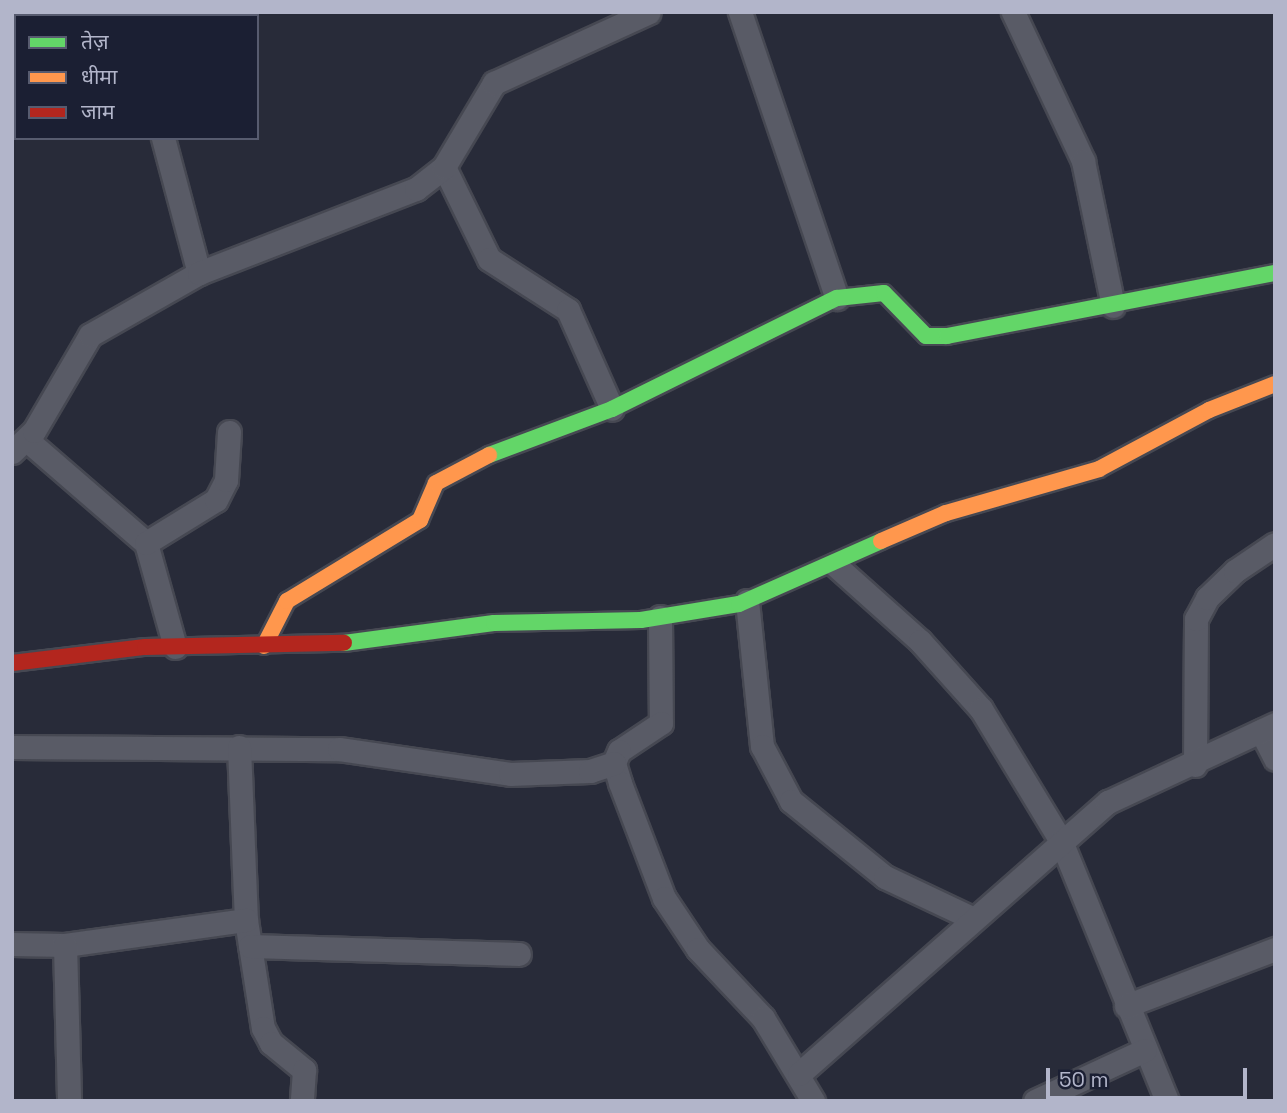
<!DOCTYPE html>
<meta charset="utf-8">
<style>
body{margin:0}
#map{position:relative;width:1287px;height:1113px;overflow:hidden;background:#282b39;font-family:"Space Grotesk","Noto Sans Devanagari",sans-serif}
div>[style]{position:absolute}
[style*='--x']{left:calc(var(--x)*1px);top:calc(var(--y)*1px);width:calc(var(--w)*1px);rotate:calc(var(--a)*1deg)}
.roads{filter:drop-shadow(2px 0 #464852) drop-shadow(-2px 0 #464852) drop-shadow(0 2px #464852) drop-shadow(0 -2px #464852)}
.street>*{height:23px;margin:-11.5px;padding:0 11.5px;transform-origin:11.5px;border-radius:11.5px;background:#595b66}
.fast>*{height:16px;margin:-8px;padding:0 8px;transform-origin:8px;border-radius:8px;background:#63d668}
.slow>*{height:16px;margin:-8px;padding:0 8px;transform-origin:8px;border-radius:8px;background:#ff974d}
.jam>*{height:16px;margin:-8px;padding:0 8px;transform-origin:8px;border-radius:8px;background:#b3261e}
span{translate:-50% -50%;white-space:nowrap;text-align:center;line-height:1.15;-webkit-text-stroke:5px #1b1f33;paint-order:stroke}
.frame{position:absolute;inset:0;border:14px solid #b2b5ca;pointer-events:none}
.legend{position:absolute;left:14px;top:14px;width:245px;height:126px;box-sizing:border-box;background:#1b1f33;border:2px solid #575b6f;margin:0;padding:9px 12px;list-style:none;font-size:21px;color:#b2b5ca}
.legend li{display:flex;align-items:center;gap:14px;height:35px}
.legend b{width:35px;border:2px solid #575b6f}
.scale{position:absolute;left:1046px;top:1068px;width:201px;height:32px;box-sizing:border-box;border:4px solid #b2b5ca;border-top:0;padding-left:9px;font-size:21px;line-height:24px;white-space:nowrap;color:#b2b5ca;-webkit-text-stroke:5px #1b1f33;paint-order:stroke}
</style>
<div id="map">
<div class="roads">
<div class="street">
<i style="--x:124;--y:12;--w:4;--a:76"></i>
<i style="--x:740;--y:12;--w:302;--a:71.3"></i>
<i style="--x:1013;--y:12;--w:165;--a:64.8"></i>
<i style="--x:1083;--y:161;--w:148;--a:78.3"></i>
<i style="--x:163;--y:138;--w:140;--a:75.1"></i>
<i style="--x:444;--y:167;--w:102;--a:63.9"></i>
<i style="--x:489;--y:259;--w:94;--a:32.8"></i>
<i style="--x:568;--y:310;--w:108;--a:66"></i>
<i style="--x:27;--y:440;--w:157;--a:40.9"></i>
<i style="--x:146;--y:543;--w:108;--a:74.4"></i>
<i style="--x:12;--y:452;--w:30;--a:-44"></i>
<i style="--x:34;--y:431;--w:111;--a:-59.7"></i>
<i style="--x:90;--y:335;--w:125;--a:-29.6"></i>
<i style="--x:199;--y:273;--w:233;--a:-21.2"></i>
<i style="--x:416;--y:189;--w:36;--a:-38"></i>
<i style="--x:444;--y:167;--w:98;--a:-59.2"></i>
<i style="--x:494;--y:83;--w:170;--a:-24.6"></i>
<i style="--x:146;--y:543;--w:82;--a:-31.6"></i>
<i style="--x:216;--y:500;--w:22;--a:-63"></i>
<i style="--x:226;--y:480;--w:48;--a:-86.4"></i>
<i style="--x:835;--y:565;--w:114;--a:41.8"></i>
<i style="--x:920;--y:641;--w:91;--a:48.1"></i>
<i style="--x:981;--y:709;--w:154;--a:58.8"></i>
<i style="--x:1061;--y:841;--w:281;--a:67.8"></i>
<i style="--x:747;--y:601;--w:146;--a:84.1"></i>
<i style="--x:762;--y:746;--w:62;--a:62.2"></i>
<i style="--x:791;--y:801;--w:121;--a:39"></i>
<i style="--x:885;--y:877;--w:98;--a:25.3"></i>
<i style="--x:660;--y:617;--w:106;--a:89.5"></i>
<i style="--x:661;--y:723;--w:50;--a:146.3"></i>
<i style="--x:619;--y:751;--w:13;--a:113"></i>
<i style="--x:614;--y:763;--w:21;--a:73"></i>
<i style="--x:620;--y:783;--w:123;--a:69.1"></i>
<i style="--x:664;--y:898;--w:61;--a:56.3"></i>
<i style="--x:698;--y:949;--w:95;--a:46.7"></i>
<i style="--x:763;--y:1018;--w:97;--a:58.9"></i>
<i style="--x:1261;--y:731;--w:31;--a:63"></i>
<i style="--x:12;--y:747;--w:327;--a:0.4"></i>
<i style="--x:339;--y:749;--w:173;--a:8.3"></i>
<i style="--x:510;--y:774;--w:80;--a:-2.1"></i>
<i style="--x:590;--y:771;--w:25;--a:-18"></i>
<i style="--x:239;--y:747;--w:173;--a:87.7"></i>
<i style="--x:246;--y:920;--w:109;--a:81.1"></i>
<i style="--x:263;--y:1028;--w:17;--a:62"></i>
<i style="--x:271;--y:1043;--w:43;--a:39.3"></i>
<i style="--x:304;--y:1070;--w:31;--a:94"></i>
<i style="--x:1195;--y:765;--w:146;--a:-89.6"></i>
<i style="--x:1196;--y:619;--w:24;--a:-62"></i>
<i style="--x:1207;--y:598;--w:39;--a:-44"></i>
<i style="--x:1235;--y:571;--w:48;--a:-34"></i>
<i style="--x:12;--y:944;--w:53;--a:1.1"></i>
<i style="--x:65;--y:945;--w:183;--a:-7.9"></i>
<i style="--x:65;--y:945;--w:156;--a:88.5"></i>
<i style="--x:250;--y:946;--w:269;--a:1.7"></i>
<i style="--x:1126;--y:1006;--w:160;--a:-20.9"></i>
<i style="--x:799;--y:1074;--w:412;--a:-41.4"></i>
<i style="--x:1108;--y:802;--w:184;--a:-25"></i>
<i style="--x:1035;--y:1101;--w:121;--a:-24.9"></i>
</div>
<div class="fast">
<i style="--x:489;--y:455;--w:131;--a:-20.5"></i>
<i style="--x:612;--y:409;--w:251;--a:-26.3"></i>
<i style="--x:837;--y:298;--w:47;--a:-6.1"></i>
<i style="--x:884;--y:293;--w:60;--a:45.7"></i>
<i style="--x:926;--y:336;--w:21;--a:0"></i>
<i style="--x:947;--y:336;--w:334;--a:-10.9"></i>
<i style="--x:344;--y:643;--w:151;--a:-7.6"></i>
<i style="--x:494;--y:623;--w:147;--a:-1.2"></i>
<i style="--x:641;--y:620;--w:99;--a:-9.3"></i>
<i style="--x:739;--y:604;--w:155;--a:-23.9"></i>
</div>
<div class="slow">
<i style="--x:881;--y:541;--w:71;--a:-23.3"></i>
<i style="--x:946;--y:513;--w:159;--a:-16"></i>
<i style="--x:1099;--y:469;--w:125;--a:-28.2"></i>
<i style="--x:1209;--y:410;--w:71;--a:-21.5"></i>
<i style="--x:264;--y:646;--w:51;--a:-62.9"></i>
<i style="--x:287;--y:601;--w:156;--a:-31.3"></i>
<i style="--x:420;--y:520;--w:40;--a:-66.6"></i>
<i style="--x:436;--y:483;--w:60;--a:-27.8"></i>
</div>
<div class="jam">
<i style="--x:12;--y:663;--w:134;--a:-6.9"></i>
<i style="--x:145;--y:647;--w:199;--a:-1.2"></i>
</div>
</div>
<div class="frame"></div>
<ul class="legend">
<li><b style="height:9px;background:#63d668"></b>तेज़</li>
<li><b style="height:9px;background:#ff974d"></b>धीमा</li>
<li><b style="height:9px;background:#b3261e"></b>जाम</li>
</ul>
<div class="scale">50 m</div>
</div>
